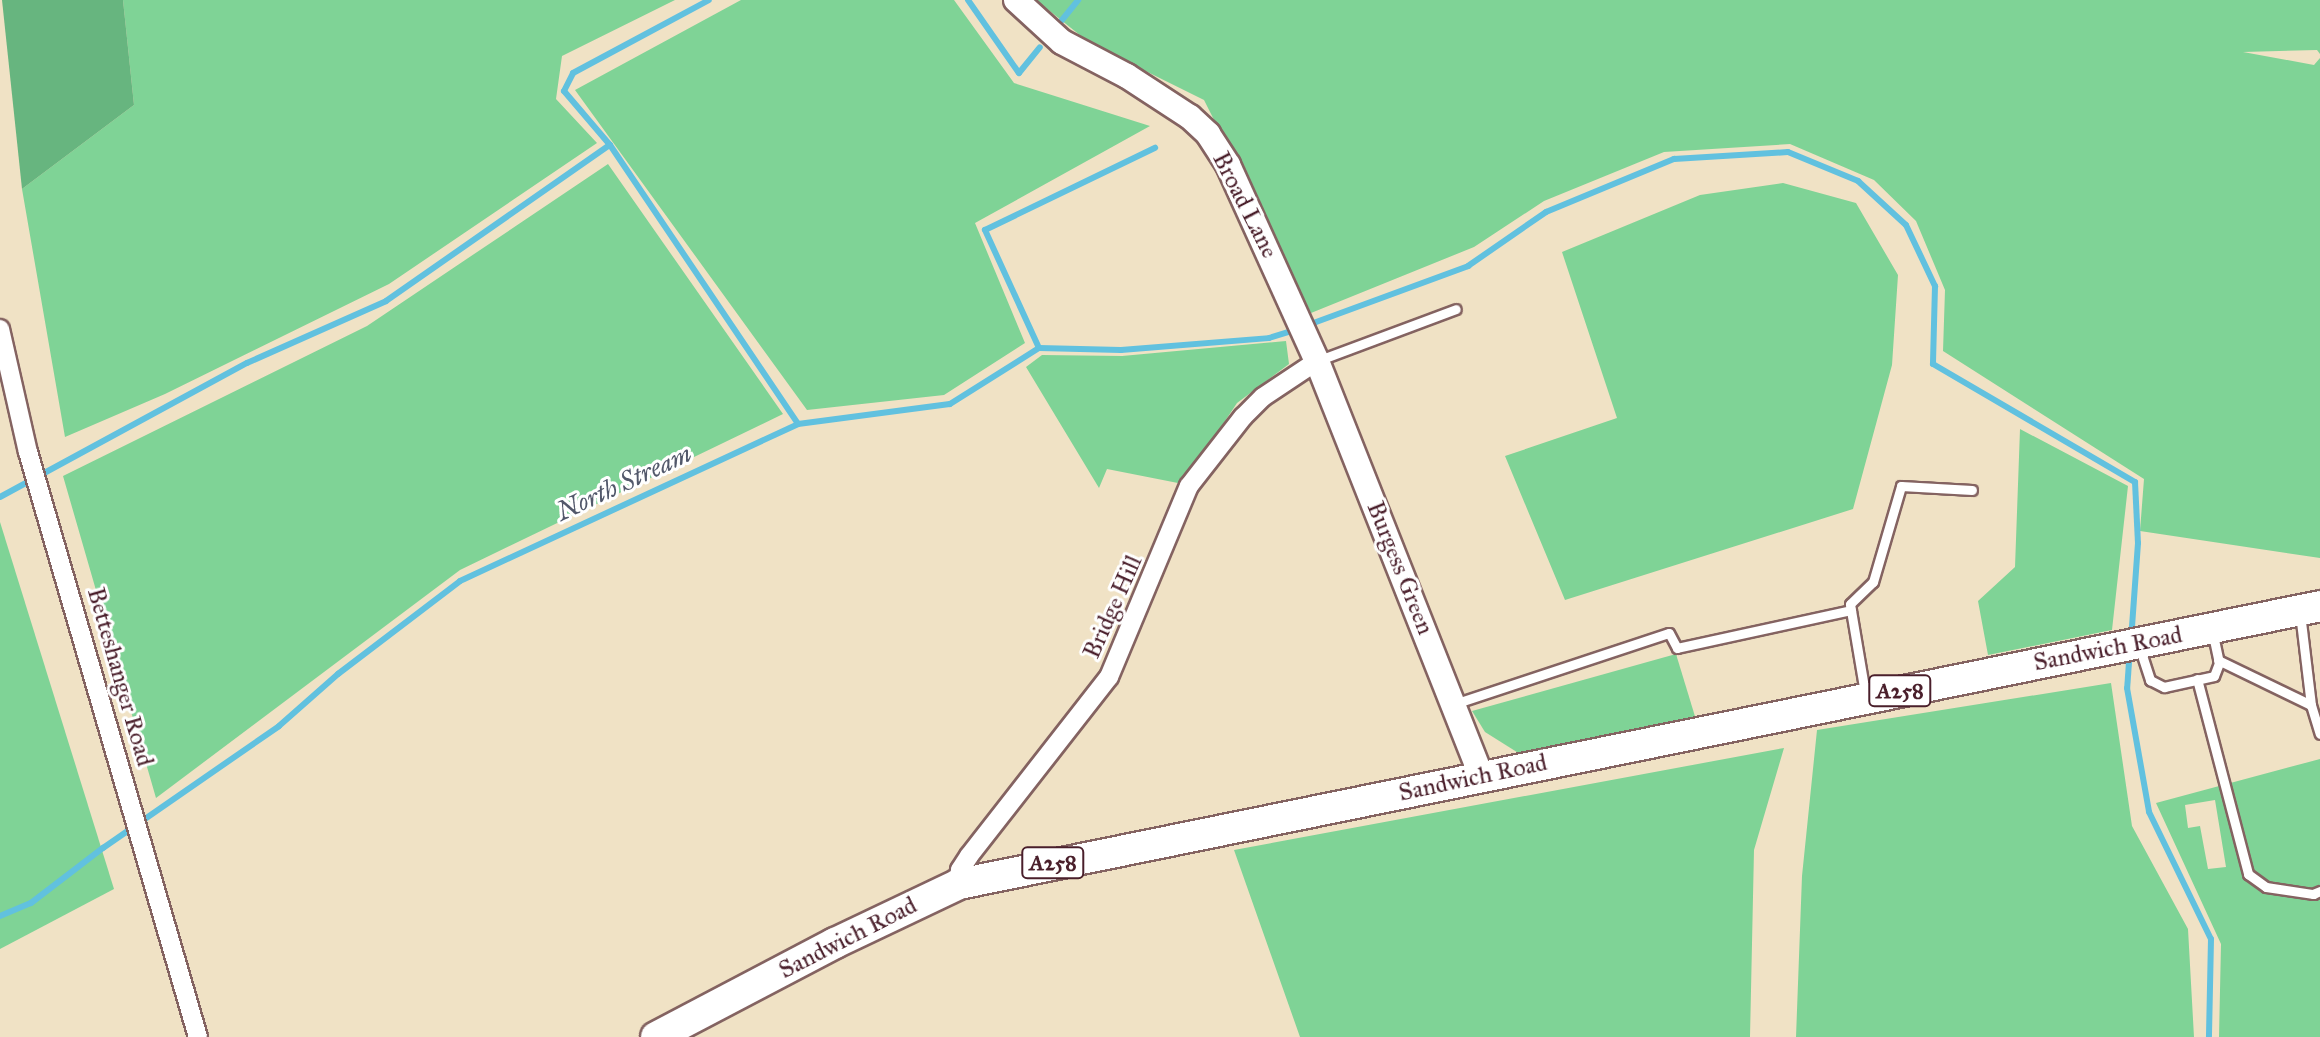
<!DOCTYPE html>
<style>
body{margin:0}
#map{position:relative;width:2320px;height:1037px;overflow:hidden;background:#f0e2c5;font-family:"IM FELL Great Primer",serif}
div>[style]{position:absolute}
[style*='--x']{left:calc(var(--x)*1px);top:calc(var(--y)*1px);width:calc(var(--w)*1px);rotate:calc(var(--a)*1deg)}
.green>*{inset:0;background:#7fd396}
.forest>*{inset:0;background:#67b57f}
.stream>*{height:6px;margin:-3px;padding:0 3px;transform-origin:3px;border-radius:3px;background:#61c1df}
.roads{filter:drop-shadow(2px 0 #846361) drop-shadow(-2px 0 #846361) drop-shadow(0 2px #846361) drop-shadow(0 -2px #846361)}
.service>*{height:9px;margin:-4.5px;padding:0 4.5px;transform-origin:4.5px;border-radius:4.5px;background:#fff}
.minor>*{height:18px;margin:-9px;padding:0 9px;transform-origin:9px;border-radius:9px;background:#fff}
.tertiary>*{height:24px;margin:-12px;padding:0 12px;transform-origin:12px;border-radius:12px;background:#fff}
.primary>*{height:30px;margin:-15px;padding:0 15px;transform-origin:15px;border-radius:15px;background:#fff}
span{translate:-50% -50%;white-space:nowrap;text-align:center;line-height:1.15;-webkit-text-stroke:6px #fff;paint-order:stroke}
.shield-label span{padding:2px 6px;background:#fff;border:2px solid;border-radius:6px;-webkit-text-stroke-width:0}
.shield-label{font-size:22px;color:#4a1f2b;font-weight:700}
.street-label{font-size:24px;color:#4a1f2b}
.water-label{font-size:26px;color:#52586a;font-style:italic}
</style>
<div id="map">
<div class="green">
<i style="clip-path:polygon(123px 0,675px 0,562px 56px,556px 99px,597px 143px,389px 284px,165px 394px,65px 437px,22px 189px,134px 105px)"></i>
<i style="clip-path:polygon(741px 0,954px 0,1014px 83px,1150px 126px,975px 223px,1025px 343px,944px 395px,807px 410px,575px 90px)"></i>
<i style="clip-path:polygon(1036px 0,2320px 0,2320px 54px,2317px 50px,2243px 52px,2314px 65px,2320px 58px,2320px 558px,2140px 531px,2144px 479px,1943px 351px,1945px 290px,1916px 221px,1874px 180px,1790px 144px,1664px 152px,1544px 201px,1474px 247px,1311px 313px,1204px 100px,1091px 44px)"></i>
<i style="clip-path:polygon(608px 164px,783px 414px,460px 570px,156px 798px,63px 476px,367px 326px)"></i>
<i style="clip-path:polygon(1783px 183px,1856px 203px,1898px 275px,1892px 365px,1853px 509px,1565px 600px,1505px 456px,1617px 418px,1562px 252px,1700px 195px)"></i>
<i style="clip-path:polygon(1286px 341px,1289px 364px,1237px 403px,1183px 484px,1107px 469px,1099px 488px,1026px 367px,1042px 355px,1122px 356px)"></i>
<i style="clip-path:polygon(2020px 429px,2128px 486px,2112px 630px,1988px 655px,1978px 601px,2015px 567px)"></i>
<i style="clip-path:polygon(0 522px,114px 889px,0 949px)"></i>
<i style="clip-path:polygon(1676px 654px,1697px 723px,1520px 754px,1485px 732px,1472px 711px)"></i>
<i style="clip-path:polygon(2111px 683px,2132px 826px,2188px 929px,2194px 1037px,1796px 1037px,1802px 876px,1817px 730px)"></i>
<i style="clip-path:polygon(1784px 748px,1754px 850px,1750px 1037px,1300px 1037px,1234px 850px)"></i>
<i style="clip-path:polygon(evenodd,2320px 759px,2320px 1037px,2219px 1037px,2221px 944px,2156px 803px,2320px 759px,2215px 800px,2226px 867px,2208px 869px,2200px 826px,2188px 828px,2185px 805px,2215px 800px)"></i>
</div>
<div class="forest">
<i style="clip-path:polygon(2px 0,123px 0,134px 105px,22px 189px)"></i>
</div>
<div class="stream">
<i style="--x:968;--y:0;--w:89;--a:55.1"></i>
<i style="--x:1019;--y:73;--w:33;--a:-51"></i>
<i style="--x:1062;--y:20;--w:26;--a:-51"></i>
<i style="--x:610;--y:145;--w:71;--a:-130.4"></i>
<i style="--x:564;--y:91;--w:20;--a:-63"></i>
<i style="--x:573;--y:73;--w:154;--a:-28.2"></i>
<i style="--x:1308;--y:325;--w:171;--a:-20.2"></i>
<i style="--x:1468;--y:266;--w:95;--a:-34.7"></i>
<i style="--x:1546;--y:212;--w:139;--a:-22.5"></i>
<i style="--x:1674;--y:159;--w:114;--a:-3.5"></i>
<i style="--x:1788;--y:152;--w:76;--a:22.5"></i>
<i style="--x:1858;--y:181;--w:65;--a:42.5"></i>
<i style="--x:1906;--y:225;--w:68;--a:64.6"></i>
<i style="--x:1935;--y:286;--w:78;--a:91.5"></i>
<i style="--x:1933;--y:364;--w:234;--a:30.3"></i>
<i style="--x:2135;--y:482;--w:61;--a:87.2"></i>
<i style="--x:2138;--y:543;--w:84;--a:94.1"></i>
<i style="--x:1039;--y:348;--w:82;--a:1.4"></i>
<i style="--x:1121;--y:350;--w:148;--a:-4.6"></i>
<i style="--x:1269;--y:338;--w:30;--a:-17"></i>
<i style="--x:1039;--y:348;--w:130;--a:-114.6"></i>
<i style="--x:985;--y:230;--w:189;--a:-25.8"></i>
<i style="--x:0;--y:497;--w:281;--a:-28.5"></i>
<i style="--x:247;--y:363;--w:152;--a:-24"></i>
<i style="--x:386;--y:301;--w:273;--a:-34.9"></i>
<i style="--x:610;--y:145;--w:336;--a:56"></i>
<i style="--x:2129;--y:662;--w:26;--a:94"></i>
<i style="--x:2127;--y:688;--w:126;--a:79.9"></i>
<i style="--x:2149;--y:812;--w:141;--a:64"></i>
<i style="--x:2211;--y:939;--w:98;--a:91.2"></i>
<i style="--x:0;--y:916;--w:34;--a:-23"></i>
<i style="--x:31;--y:903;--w:91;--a:-37.4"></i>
<i style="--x:103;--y:848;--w:214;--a:-34.7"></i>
<i style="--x:279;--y:726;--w:79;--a:-41.4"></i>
<i style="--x:338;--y:674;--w:153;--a:-37.3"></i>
<i style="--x:460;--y:581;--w:373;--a:-24.9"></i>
<i style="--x:798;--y:424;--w:153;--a:-7.5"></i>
<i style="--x:950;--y:404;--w:105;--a:-32.2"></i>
</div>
<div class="roads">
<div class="service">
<i style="--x:1317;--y:361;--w:148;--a:-20.5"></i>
<i style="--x:2300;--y:613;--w:93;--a:83.2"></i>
<i style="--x:2140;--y:649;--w:33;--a:72"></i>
<i style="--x:2150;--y:680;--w:16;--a:27"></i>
<i style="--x:2164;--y:687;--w:51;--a:-12.4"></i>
<i style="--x:2214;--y:676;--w:14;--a:-69"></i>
<i style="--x:2219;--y:663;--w:33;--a:-102"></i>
<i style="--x:2218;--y:660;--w:103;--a:25.8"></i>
<i style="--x:2311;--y:705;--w:30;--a:73"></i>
<i style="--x:2197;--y:679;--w:202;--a:75.3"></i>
<i style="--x:2248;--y:874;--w:22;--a:36"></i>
<i style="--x:2266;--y:887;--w:48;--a:8.5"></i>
<i style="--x:2313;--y:894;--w:8;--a:-23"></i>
<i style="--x:1865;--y:693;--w:90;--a:-99.6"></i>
<i style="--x:1850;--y:604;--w:32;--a:-44"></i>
<i style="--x:1873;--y:582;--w:100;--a:-73.7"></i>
<i style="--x:1901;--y:486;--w:71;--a:3.2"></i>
<i style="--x:1454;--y:704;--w:226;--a:-18.3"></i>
<i style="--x:1669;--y:633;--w:17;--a:62"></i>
<i style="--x:1677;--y:648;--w:178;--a:-12.3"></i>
</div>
<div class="minor">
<i style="--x:0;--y:329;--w:126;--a:77.2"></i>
<i style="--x:28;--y:452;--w:609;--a:73.8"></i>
<i style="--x:959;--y:884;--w:14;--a:-86"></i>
<i style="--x:960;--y:870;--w:17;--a:-57"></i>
<i style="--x:969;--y:856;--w:227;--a:-52"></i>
<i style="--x:1109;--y:677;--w:207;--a:-67.3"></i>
<i style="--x:1189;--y:486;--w:88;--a:-52"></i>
<i style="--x:1243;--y:417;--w:28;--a:-45"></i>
<i style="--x:1263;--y:397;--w:65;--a:-33.7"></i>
</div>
<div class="tertiary">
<i style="--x:1016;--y:0;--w:62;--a:42.4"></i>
<i style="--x:1062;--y:42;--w:73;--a:27.6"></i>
<i style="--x:1127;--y:76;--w:75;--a:33.1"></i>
<i style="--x:1190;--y:117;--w:25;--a:43"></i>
<i style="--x:1208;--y:134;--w:37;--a:57"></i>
<i style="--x:1228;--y:165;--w:215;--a:65.6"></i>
<i style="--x:1317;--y:361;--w:446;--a:68.4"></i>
</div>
<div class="primary">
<i style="--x:656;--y:1037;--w:202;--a:-27.7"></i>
<i style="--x:835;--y:943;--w:137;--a:-25.4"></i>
<i style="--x:959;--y:884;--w:1389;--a:-11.54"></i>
</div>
</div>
<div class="shield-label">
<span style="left:1900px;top:691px">A258</span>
<span style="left:1053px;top:863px">A258</span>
</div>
<div class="street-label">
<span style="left:1245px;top:205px;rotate:63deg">Broad Lane</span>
<span style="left:1400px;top:568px;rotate:68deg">Burgess Green</span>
<span style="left:1113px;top:607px;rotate:-66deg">Bridge Hill</span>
<span style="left:2108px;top:649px;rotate:-11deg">Sandwich Road</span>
<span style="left:120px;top:677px;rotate:74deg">Betteshanger Road</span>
<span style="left:1473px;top:778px;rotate:-12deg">Sandwich Road</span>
<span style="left:848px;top:938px;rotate:-27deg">Sandwich Road</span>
</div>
<div class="water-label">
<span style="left:624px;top:483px;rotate:-25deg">North Stream</span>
</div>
</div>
